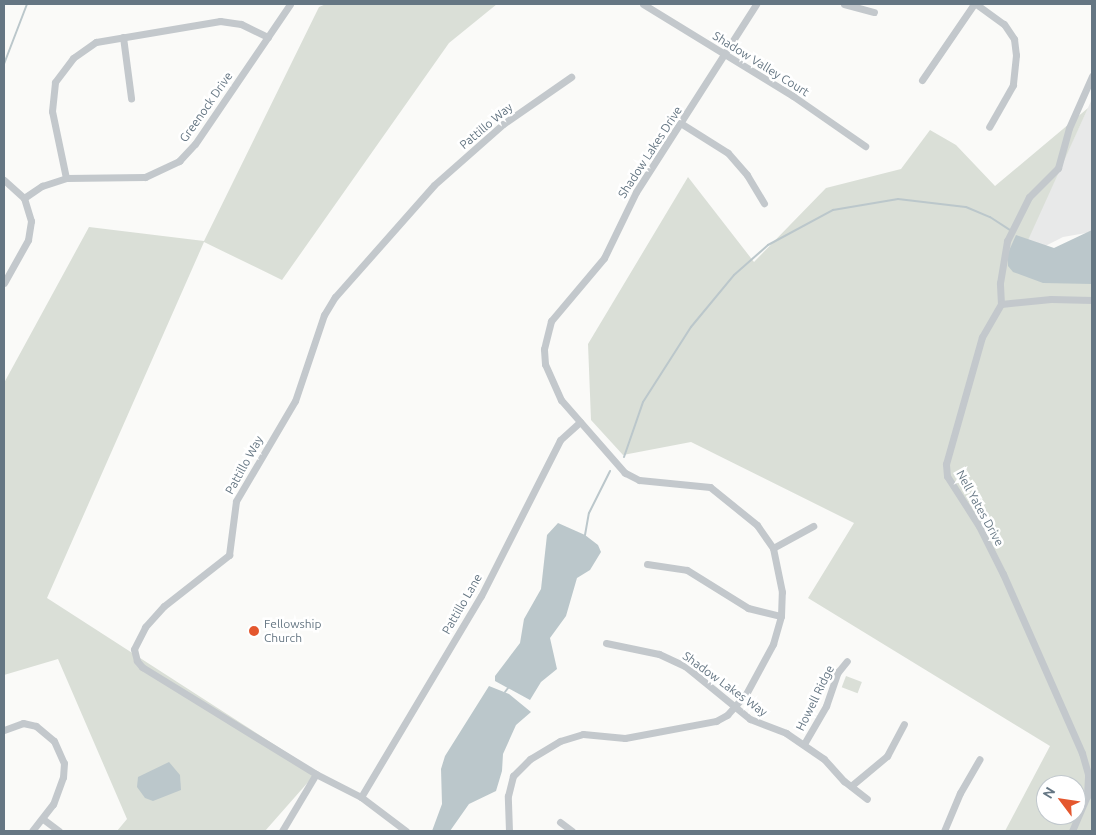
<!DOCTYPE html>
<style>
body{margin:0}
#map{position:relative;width:1096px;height:835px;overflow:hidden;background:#fafaf8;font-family:Ubuntu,sans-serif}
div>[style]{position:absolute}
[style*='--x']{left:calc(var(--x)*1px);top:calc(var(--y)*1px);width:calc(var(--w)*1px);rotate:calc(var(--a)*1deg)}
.built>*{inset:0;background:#e8e9e9}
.green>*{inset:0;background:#dadfd7;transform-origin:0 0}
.water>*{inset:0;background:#bbc7cb}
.stream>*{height:2px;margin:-1px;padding:0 1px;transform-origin:1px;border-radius:1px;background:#bbc7cb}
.street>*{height:7px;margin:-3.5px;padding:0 3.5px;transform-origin:3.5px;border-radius:3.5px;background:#c3c8cc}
.dots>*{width:14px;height:14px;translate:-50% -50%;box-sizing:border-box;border:2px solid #fff;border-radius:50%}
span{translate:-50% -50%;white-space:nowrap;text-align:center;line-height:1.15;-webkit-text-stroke:5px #fff;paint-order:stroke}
.street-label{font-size:12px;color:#657683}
.poi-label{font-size:12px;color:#657683}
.left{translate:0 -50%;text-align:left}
.frame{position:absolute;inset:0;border:5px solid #657683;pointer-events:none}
.north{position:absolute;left:1036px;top:775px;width:50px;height:50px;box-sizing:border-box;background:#fff;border:1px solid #c1c8cd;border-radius:50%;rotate:301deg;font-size:14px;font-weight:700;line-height:20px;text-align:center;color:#657683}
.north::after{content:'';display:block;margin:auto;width:18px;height:22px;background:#e4572e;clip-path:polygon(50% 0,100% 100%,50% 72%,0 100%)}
</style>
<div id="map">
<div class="built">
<i style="clip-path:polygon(1092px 99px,1092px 232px,1063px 237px,1018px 260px)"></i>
</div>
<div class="green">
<i style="clip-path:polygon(326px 4px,497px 4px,449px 43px,282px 280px,204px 242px,47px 598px,317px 772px,265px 831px,117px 831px,127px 819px,58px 659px,4px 675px,4px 383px,89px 227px,204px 241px,319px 7px)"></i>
<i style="clip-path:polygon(evenodd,1088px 108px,1019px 260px,1092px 270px,1092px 831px,1005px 831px,1050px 746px,808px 598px,854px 523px,691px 442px,623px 455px,591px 420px,588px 344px,688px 177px,754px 262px,826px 188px,901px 169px,930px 130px,956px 145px,995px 186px,1088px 108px,1046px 785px,1076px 785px,1076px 815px,1046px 815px,1046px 785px)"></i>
<i style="left:846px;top:676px;width:17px;height:12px;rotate:21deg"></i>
</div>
<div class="water">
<i style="clip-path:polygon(1092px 230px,1092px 284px,1043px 283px,1013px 272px,1008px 266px,1008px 253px,1016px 235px,1054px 248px)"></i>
<i style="clip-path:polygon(558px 523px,585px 535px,598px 545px,601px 552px,590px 570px,577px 578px,566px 616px,550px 638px,557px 669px,541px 682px,530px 700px,495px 681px,495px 676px,520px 643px,524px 619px,541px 589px,547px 535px)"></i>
<i style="clip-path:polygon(489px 686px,509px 694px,531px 712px,516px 725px,503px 754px,502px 771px,496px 791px,469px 804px,450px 831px,432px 831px,442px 804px,441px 769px,445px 756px)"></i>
<i style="clip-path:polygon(169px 762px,180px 775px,181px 790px,153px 801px,145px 798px,137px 787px,138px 777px)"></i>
</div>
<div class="stream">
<i style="--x:4;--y:64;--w:64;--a:-69"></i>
<i style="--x:624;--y:457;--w:58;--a:-70.9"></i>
<i style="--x:643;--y:402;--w:89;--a:-57.4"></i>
<i style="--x:691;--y:327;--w:67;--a:-50.4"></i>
<i style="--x:734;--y:275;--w:45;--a:-41.4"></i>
<i style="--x:768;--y:245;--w:74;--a:-28.3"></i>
<i style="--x:833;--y:210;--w:66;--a:-9.6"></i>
<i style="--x:898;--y:199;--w:68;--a:6.7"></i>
<i style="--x:966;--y:207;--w:26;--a:23"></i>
<i style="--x:990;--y:217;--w:24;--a:33"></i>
<i style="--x:585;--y:535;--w:22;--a:-80"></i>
<i style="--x:589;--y:513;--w:47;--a:-63.4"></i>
<i style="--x:505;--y:692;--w:5;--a:-53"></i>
</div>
<div class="street">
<i style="--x:643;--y:4;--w:176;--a:31.5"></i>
<i style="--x:793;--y:96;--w:88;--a:34.8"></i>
<i style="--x:844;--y:4;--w:31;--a:15"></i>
<i style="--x:976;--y:4;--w:34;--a:36"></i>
<i style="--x:1004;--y:24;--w:18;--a:56"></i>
<i style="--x:1014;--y:39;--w:16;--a:83"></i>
<i style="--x:1016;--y:55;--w:30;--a:96"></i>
<i style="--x:1013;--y:85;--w:48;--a:119.7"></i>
<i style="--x:123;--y:37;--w:62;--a:82.5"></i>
<i style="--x:922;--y:80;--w:92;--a:-55.6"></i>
<i style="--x:682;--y:124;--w:54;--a:32.2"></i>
<i style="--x:728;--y:153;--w:29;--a:49"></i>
<i style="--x:747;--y:175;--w:33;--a:59"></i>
<i style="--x:66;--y:178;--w:68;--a:-101.8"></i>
<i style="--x:52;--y:111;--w:29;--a:-84"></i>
<i style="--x:55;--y:82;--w:30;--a:-53"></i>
<i style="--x:73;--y:58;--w:28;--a:-35"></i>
<i style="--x:96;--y:42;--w:126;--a:-9.6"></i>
<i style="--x:220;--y:21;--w:21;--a:8"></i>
<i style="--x:241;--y:24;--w:30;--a:26"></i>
<i style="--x:4;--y:180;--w:27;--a:42"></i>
<i style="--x:24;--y:198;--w:24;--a:73"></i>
<i style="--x:31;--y:221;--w:19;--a:99"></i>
<i style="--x:28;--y:240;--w:49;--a:119.2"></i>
<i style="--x:24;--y:198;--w:22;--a:-34"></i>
<i style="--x:42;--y:186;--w:25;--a:-18"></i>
<i style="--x:66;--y:178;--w:79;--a:-0.7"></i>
<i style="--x:145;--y:177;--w:38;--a:-25"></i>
<i style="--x:179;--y:161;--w:23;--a:-47"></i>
<i style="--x:195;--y:144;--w:169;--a:-55.8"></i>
<i style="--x:1001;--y:304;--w:21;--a:-93"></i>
<i style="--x:1000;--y:283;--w:43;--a:-80.5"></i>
<i style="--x:1007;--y:241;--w:49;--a:-63.4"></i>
<i style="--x:1029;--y:197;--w:41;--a:-45"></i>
<i style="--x:1058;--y:168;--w:41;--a:-74.6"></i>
<i style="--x:1069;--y:128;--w:57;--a:-66.1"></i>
<i style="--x:773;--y:548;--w:46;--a:-28.8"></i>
<i style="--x:647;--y:564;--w:40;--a:8.5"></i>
<i style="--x:687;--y:570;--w:72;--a:31.9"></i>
<i style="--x:748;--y:608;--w:34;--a:14"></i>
<i style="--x:606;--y:643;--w:54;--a:11.7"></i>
<i style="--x:659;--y:654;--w:29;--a:25"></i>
<i style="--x:685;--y:666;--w:84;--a:39.2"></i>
<i style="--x:750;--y:719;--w:39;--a:21"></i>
<i style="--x:786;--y:733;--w:46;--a:34.4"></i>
<i style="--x:824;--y:759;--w:30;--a:48"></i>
<i style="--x:844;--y:781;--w:29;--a:38"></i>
<i style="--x:4;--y:730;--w:20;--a:-20"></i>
<i style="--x:23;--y:723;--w:13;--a:13"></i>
<i style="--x:36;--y:726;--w:23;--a:40"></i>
<i style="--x:54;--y:741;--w:24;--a:66"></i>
<i style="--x:64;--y:763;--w:14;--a:94"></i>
<i style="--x:63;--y:777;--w:29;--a:110"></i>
<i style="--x:53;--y:804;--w:34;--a:128"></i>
<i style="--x:804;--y:744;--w:44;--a:-59.9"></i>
<i style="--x:826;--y:706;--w:36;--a:-71"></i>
<i style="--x:838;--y:672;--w:14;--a:-51"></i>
<i style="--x:851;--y:786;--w:47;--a:-39.8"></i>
<i style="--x:887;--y:756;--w:36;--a:-62"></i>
<i style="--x:361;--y:797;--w:234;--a:-59.2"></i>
<i style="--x:481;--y:596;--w:175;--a:-63.1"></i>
<i style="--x:560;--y:440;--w:27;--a:-42"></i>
<i style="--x:43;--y:819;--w:20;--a:37"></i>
<i style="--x:560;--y:822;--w:15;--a:37"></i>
<i style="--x:282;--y:831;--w:66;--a:-59.2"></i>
<i style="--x:406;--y:831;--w:56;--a:-142.9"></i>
<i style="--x:361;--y:797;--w:51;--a:-152.9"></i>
<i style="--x:316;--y:774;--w:204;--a:-148.4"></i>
<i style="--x:142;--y:667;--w:8;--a:-130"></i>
<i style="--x:137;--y:661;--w:12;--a:-104"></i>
<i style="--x:134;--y:649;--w:25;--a:-63"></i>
<i style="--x:145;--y:627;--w:28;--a:-48"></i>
<i style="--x:164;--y:606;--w:83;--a:-38.1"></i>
<i style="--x:229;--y:555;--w:54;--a:-82.6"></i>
<i style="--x:236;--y:501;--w:116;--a:-59.5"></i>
<i style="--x:295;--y:401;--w:91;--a:-71.4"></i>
<i style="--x:324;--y:315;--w:21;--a:-59"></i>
<i style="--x:335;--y:297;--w:149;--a:-48.5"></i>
<i style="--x:434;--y:185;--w:92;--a:-41.5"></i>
<i style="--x:503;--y:124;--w:83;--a:-34.7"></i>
<i style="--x:509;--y:831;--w:35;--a:-92"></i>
<i style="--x:508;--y:796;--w:21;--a:-76"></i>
<i style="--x:513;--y:776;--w:24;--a:-45"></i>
<i style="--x:530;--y:759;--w:35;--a:-31"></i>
<i style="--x:560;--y:741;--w:24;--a:-17"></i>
<i style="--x:583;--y:734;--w:42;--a:5.4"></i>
<i style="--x:625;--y:738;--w:93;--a:-10.6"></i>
<i style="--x:716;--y:721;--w:13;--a:-29"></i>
<i style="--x:727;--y:715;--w:28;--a:-48"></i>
<i style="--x:746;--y:694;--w:57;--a:-61.6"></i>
<i style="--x:773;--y:644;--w:29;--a:-74"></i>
<i style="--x:781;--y:616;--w:24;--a:-88"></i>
<i style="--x:782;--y:592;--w:45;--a:-101.6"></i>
<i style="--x:773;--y:548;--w:28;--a:-125"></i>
<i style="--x:757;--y:525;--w:60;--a:-141"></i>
<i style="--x:710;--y:487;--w:71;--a:-174.4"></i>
<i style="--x:639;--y:480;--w:16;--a:-153"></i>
<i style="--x:625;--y:473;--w:97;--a:-131.2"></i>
<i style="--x:561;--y:400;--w:39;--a:-114"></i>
<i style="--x:545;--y:364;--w:15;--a:-94"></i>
<i style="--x:544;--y:349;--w:29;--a:-76"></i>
<i style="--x:551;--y:321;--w:82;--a:-49.9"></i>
<i style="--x:604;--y:258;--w:73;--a:-64.1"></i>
<i style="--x:636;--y:192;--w:223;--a:-57.4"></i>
<i style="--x:944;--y:831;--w:41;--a:-67.2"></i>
<i style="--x:960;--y:793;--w:39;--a:-60"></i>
<i style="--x:1072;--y:831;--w:38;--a:-67"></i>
<i style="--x:1087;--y:796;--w:22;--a:-87"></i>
<i style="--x:1088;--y:774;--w:22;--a:-106"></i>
<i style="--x:1082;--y:753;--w:196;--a:-113.8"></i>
<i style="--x:1003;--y:574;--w:54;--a:-116.6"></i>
<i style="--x:979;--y:526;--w:59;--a:-122.6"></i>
<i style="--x:947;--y:476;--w:12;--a:-95"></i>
<i style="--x:946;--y:464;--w:132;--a:-74.2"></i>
<i style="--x:982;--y:337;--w:38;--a:-60"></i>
<i style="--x:1001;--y:304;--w:50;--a:-5.7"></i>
<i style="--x:1051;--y:299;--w:41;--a:1.4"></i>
</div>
<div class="dots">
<i style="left:254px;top:631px;background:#e4572e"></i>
</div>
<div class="street-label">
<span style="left:761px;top:64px;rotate:32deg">Shadow Valley Court</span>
<span style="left:206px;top:107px;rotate:-55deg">Greenock Drive</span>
<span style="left:486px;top:126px;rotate:-40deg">Pattillo Way</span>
<span style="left:650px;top:152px;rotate:-57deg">Shadow Lakes Drive</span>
<span style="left:244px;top:465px;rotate:-61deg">Pattillo Way</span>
<span style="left:980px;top:508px;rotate:61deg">Nell Yates Drive</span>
<span style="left:462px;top:604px;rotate:-60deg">Pattillo Lane</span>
<span style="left:725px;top:684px;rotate:36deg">Shadow Lakes Way</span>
<span style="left:815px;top:698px;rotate:-64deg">Howell Ridge</span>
</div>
<div class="poi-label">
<span class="left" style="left:264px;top:631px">Fellowship<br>Church</span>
</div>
<div class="frame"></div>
<div class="north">N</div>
</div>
